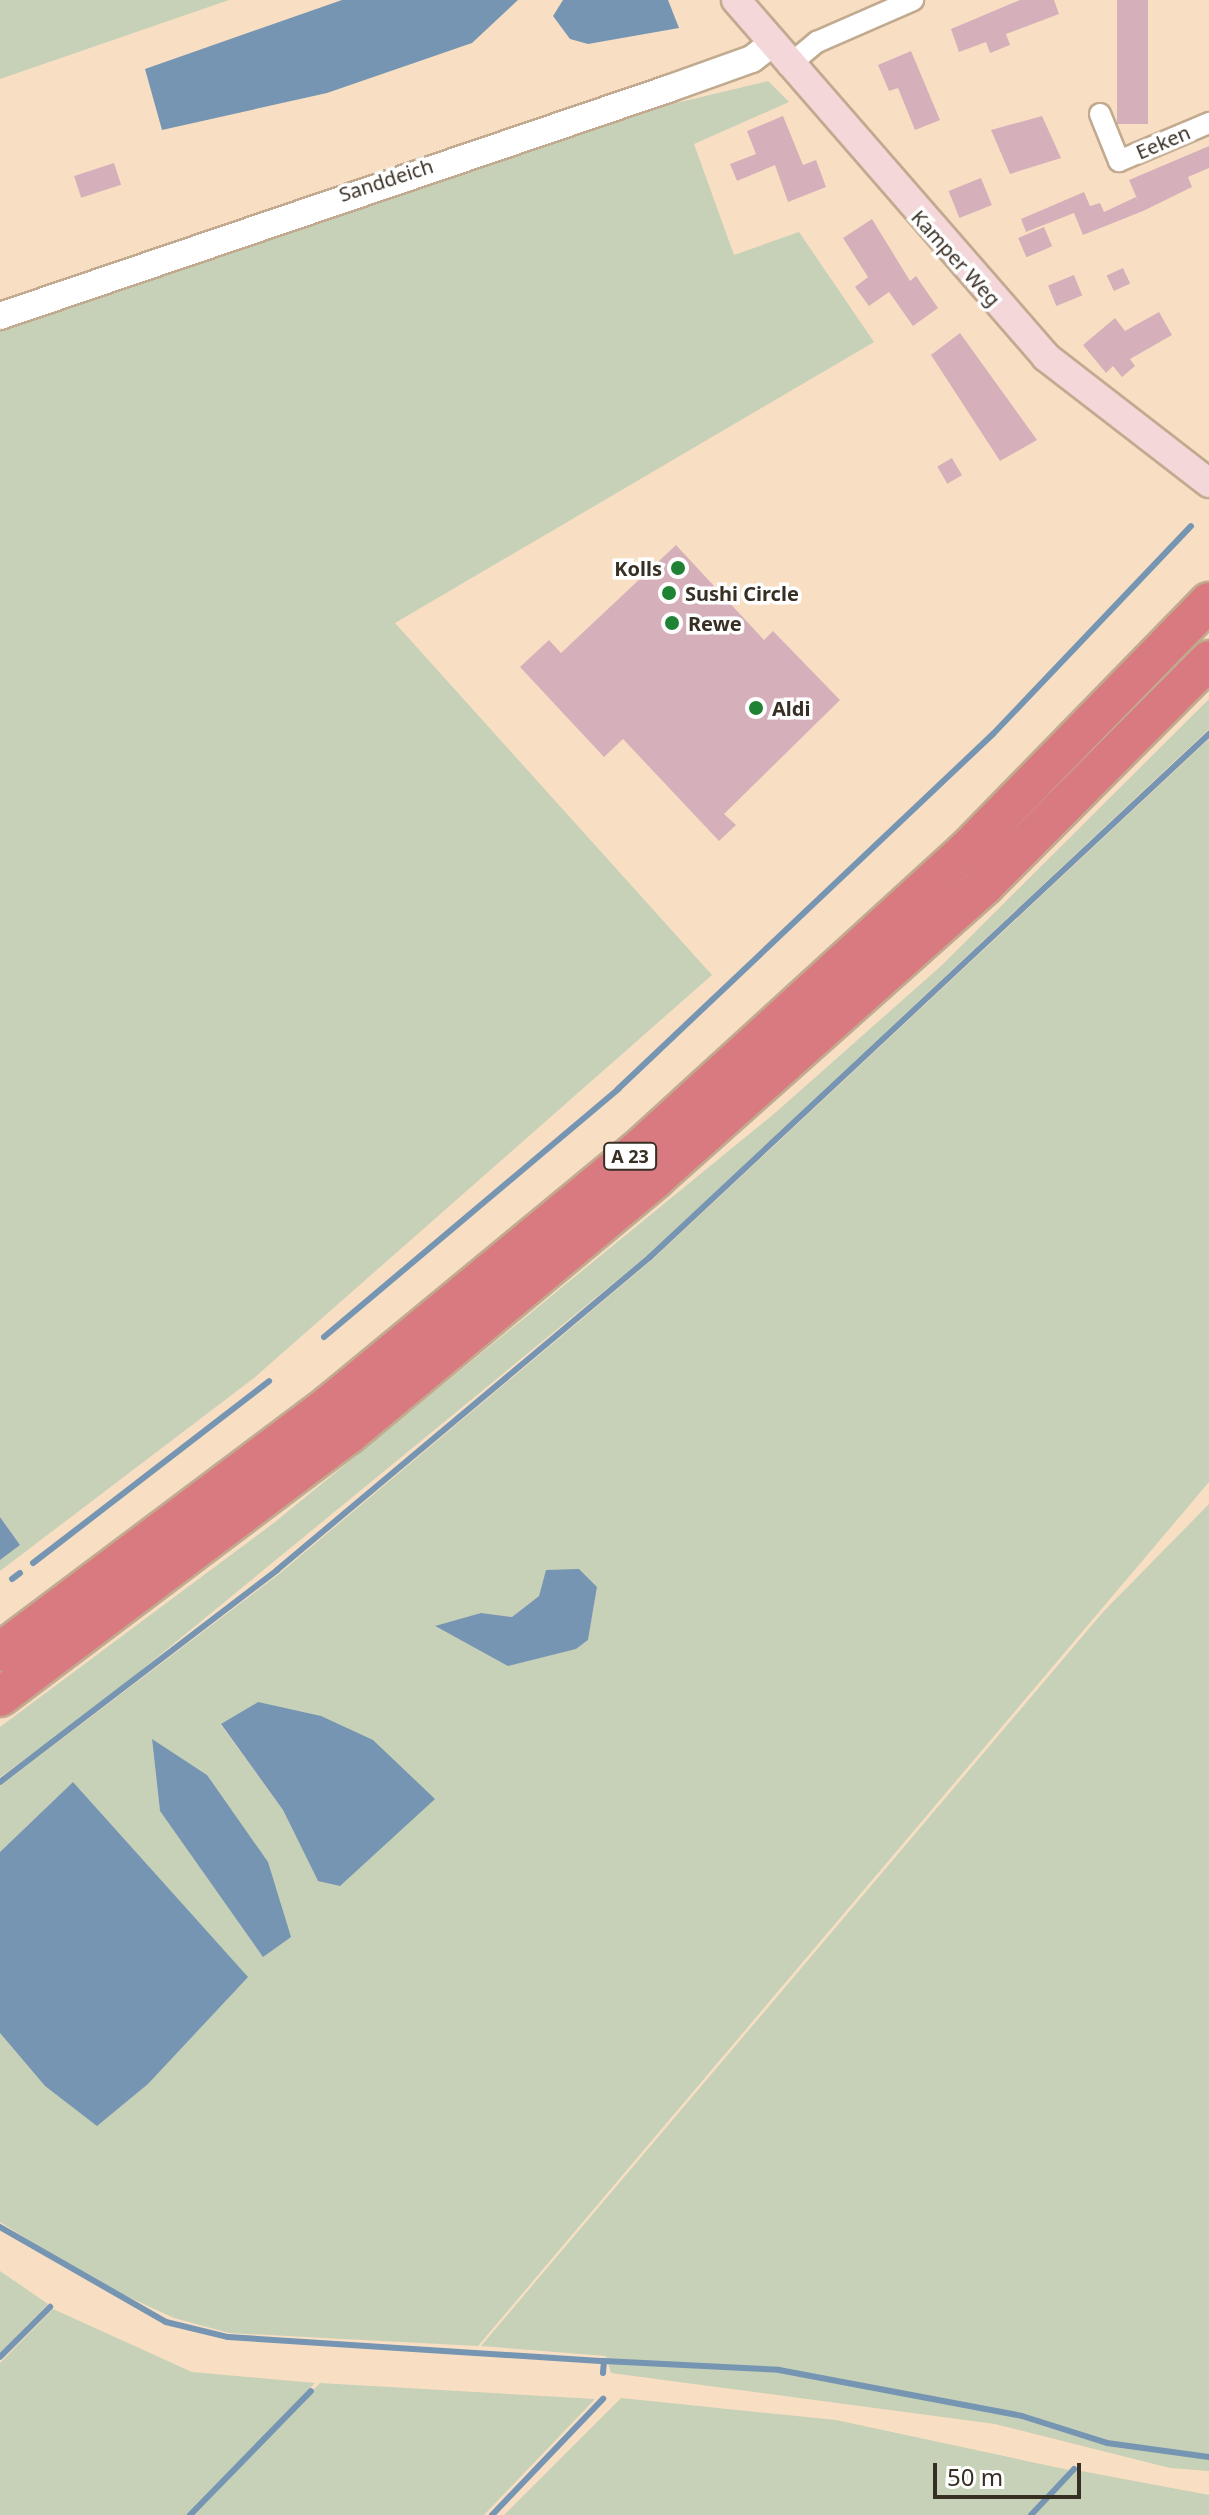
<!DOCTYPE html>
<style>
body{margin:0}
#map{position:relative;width:1209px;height:2515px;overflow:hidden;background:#f8dfc3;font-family:"Noto Sans",sans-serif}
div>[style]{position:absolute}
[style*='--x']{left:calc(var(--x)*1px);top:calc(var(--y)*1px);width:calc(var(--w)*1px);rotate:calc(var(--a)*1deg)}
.green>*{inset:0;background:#c6d1b7}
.water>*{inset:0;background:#7695b2}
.stream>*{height:6px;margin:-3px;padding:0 3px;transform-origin:3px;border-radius:3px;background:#7695b2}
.building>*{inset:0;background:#d5b0ba;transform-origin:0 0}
.roads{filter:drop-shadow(2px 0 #c1aa8f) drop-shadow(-2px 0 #c1aa8f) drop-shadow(0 2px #c1aa8f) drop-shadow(0 -2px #c1aa8f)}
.minor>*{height:20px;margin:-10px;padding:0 10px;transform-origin:10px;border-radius:10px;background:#fff}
.tertiary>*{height:26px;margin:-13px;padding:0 13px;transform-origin:13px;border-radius:13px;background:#fff}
.secondary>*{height:28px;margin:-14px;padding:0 14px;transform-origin:14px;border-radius:14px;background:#f3d7d9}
.motorway>*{height:38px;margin:-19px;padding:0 19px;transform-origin:19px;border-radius:19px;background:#d87a7f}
.dots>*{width:22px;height:22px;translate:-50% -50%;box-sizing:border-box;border:4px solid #fff;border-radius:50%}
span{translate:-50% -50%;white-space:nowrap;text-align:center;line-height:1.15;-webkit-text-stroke:7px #fff;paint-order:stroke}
.shield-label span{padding:2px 6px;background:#fff;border:2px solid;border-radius:6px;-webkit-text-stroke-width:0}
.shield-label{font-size:18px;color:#382f24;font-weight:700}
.street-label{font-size:20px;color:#382f24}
.poi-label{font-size:20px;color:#382f24;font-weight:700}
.right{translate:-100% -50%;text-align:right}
.left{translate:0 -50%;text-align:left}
.scale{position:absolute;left:933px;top:2463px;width:148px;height:36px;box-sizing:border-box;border:4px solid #382f24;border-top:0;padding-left:10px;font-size:24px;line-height:28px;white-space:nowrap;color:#382f24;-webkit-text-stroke:6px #fff;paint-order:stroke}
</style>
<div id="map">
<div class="green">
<i style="clip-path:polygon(0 0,229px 0,0 79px)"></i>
<i style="clip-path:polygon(768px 81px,789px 102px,694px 144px,734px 255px,799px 232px,874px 342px,395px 623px,712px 975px,254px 1378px,0 1571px,0 1560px,20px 1545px,0 1517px,0 326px,601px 121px)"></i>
<i style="clip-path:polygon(1209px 699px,1209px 729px,649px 1254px,94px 1709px,0 1777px,0 1727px,275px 1522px,775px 1113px,941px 966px)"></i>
<i style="clip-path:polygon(evenodd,1209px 739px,1209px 1482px,478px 2346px,229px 2333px,174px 2318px,94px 2281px,0 2222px,0 2033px,45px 2086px,97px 2125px,148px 2084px,247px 1977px,73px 1782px,0 1852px,0 1786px,279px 1574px,652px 1260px,1209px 739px,546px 1571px,597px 1587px,588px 1640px,576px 1649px,508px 1665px,436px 1627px,481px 1613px,512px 1617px,539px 1596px,546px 1571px,1209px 739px,258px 1702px,318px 1881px,283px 1810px,221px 1725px,258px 1702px,1209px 739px,152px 1740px,207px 1775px,263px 1956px,160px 1811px,152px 1740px)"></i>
<i style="clip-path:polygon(1209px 1504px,1209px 2471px,1170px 2468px,995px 2424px,611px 2373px,606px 2356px,481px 2346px,1103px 1612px)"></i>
<i style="clip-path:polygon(0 2271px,48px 2304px,0 2353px)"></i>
<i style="clip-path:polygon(53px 2309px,192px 2372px,315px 2383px,187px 2515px,0 2515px,0 2363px)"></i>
<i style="clip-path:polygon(320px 2383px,595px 2399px,484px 2515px,192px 2515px)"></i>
<i style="clip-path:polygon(621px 2398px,836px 2420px,1069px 2470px,1027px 2515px,504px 2515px)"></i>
<i style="clip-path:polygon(1076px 2470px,1209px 2495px,1209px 2515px,1035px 2515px)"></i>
</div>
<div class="water">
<i style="clip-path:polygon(342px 0,518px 0,472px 43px,327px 93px,162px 130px,145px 69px)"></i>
<i style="clip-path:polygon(563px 0,668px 0,679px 28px,588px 44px,570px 39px,553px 16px)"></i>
<i style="clip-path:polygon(0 1517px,20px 1545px,0 1560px)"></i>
<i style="clip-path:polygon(579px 1569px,597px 1587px,588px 1640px,576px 1649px,508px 1666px,435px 1626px,481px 1613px,512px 1617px,539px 1596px,546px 1570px)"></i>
<i style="clip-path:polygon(258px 1702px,321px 1716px,373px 1740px,435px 1799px,340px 1886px,318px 1881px,283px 1810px,221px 1724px)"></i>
<i style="clip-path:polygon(152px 1739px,207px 1775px,268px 1862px,291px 1937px,263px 1957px,160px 1811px)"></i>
<i style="clip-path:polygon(73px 1782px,248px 1977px,148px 2084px,97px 2126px,45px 2086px,0 2033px,0 1852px)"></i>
</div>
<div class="stream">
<i style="--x:324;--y:1337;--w:385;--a:-40.1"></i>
<i style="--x:618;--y:1089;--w:516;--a:-43.43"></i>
<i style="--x:993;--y:734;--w:287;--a:-46.4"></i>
<i style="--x:33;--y:1563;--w:298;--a:-37.6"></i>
<i style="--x:12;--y:1579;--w:10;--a:-37"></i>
<i style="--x:0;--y:1782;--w:349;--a:-37.4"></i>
<i style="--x:277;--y:1570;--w:487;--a:-40"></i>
<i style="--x:650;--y:1257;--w:766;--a:-43.09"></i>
<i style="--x:0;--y:2227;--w:191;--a:29.8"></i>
<i style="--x:166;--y:2322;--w:64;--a:13.6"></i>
<i style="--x:228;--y:2337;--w:377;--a:3.7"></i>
<i style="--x:604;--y:2361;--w:12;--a:95"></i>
<i style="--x:0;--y:2357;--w:71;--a:-45"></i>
<i style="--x:604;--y:2361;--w:175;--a:2.9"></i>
<i style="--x:779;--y:2370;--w:247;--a:10.7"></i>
<i style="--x:1022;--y:2416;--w:89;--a:17.6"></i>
<i style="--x:1107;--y:2443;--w:103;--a:7.8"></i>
<i style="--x:190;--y:2515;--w:173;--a:-45.7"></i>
<i style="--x:492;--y:2515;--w:161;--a:-46.3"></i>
<i style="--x:1031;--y:2515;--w:63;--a:-46.9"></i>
</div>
<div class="building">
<i style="clip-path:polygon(1020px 0,1054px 0,1059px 14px,1006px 34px,1010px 45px,990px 53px,986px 42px,959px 52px,951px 29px)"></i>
<i style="left:1117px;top:0;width:31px;height:124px"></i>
<i style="clip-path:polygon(911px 51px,940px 120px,915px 130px,898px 88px,889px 91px,878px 65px)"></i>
<i style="clip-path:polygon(783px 116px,803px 165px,816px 160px,826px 187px,788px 202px,775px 165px,737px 181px,730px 164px,756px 154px,747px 131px)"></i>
<i style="clip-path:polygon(1042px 116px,1061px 158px,1010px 174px,991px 130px)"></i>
<i style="clip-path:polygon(1209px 146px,1209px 168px,1188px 177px,1192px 187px,1143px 211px,1083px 235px,1074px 213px,1026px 232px,1021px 219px,1084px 192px,1090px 206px,1100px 203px,1104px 212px,1136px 197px,1141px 208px,1129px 180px)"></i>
<i style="left:114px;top:163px;width:23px;height:42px;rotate:72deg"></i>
<i style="left:981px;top:178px;width:29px;height:35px;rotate:68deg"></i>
<i style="clip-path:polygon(872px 219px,910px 281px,916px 276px,938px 308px,913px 326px,889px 292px,869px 306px,855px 287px,868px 277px,843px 238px)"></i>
<i style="left:1044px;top:227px;width:21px;height:28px;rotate:67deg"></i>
<i style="left:1123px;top:268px;width:17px;height:18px;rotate:65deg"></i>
<i style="left:1074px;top:275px;width:22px;height:28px;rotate:68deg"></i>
<i style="clip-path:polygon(1159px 312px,1172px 335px,1130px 359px,1135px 366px,1122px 377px,1113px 366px,1106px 373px,1083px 345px,1115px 318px,1125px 331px)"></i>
<i style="clip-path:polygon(960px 333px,1037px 440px,1000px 461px,931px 355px)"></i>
<i style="left:952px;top:458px;width:20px;height:17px;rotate:60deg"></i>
<i style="clip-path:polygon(676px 545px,764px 640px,773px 631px,840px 700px,724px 814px,736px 825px,719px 841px,623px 739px,604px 757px,520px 667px,549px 640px,561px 653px)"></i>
</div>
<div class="roads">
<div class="minor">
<i style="--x:788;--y:66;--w:38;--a:-40"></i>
<i style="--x:817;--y:42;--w:105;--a:-23.6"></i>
<i style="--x:1100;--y:114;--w:51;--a:68"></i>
<i style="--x:1119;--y:161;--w:98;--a:-22.9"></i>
</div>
<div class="tertiary">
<i style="--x:0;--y:316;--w:706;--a:-18.77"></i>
<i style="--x:668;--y:89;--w:89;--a:-19.7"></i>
<i style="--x:752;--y:59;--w:24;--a:-38"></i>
</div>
<div class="secondary">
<i style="--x:736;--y:0;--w:473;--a:49"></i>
<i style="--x:1046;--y:357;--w:206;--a:37.7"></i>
</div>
<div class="motorway">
<i style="--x:0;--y:1652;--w:413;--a:-36.9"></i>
<i style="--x:330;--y:1404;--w:396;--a:-39.5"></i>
<i style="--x:636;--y:1152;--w:447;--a:-42.4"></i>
<i style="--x:966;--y:851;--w:348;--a:-45.7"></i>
<i style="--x:0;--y:1697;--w:436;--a:-37"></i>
<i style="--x:348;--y:1435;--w:400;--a:-39.8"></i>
<i style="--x:655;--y:1179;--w:441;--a:-41.7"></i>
<i style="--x:984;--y:886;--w:319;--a:-45.1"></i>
</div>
</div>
<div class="dots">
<i style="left:678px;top:568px;background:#208235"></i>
<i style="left:669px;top:593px;background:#208235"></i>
<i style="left:672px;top:623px;background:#208235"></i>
<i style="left:756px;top:708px;background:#208235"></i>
</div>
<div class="shield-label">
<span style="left:630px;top:1156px">A 23</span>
</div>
<div class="street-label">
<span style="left:1163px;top:142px;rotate:-23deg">Eeken</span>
<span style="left:386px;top:180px;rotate:-18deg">Sanddeich</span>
<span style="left:956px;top:258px;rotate:48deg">Kamper Weg</span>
</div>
<div class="poi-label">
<span class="right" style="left:662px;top:568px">Kolls</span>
<span class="left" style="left:685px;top:593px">Sushi Circle</span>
<span class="left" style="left:688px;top:623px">Rewe</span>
<span class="left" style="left:772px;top:708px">Aldi</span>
</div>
<div class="scale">50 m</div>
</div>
